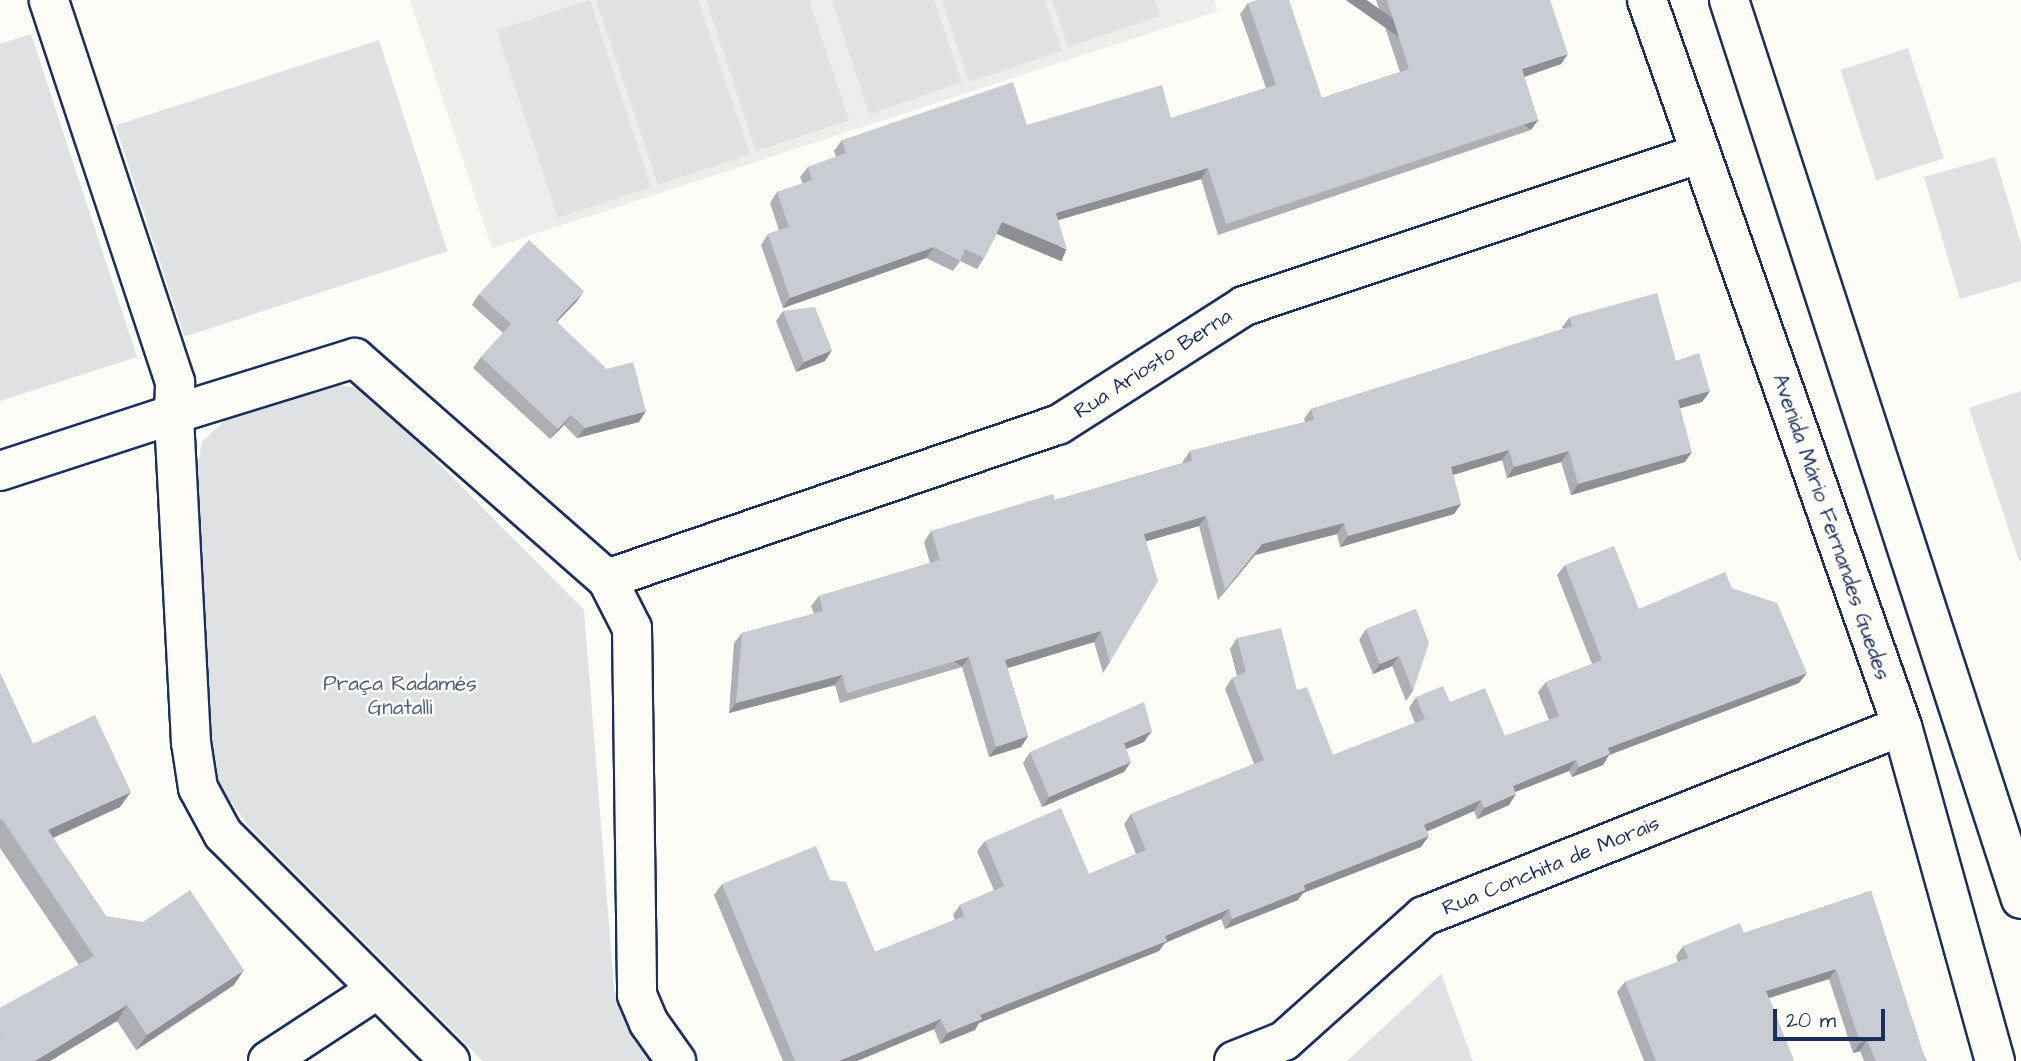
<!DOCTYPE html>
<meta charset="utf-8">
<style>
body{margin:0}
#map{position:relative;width:2021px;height:1061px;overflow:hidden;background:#fdfcf7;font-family:"Architects Daughter",sans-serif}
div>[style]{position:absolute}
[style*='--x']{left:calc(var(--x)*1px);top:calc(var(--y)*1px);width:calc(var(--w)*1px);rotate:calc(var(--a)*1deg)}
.built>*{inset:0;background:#edeeec}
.green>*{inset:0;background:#e0e1e3;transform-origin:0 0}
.roads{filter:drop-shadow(2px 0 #1b2f5e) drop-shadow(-2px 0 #1b2f5e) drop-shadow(0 2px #1b2f5e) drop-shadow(0 -2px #1b2f5e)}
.minor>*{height:38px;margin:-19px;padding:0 19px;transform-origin:19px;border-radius:19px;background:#fdfcf7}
.wall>*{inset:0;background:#adafb5}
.shaded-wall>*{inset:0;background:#8d8f94;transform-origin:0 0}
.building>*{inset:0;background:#c9ccd3}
span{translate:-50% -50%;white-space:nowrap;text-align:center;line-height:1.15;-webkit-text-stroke:5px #fdfcf7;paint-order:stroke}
.street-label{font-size:21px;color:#1b2f5e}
.park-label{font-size:21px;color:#4c5c7f}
.scale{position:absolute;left:1773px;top:1009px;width:112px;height:32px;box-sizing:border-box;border:4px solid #1b2f5e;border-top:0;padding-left:9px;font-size:21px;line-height:24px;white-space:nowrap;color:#1b2f5e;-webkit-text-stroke:5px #fdfcf7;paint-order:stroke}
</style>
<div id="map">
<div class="built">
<i style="clip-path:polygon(410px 0,1214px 0,1218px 11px,492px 248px)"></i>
</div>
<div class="green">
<i style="left:590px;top:0;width:197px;height:98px;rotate:72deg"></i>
<i style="clip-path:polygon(596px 0,698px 0,750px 154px,658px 185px)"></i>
<i style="clip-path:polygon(706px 0,809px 0,849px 120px,756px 151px)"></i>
<i style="clip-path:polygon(832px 0,934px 0,962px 82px,869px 114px)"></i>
<i style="clip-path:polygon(942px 0,1045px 0,1062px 51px,969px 82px)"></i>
<i style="clip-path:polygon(1052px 0,1155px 0,1160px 16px,1068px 47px)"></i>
<i style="clip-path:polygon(31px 34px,137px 357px,0 401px,0 44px)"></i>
<i style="left:379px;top:40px;width:222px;height:277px;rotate:72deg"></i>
<i style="left:1908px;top:48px;width:116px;height:71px;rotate:72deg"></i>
<i style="clip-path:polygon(1995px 157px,2021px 244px,2021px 281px,1960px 299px,1924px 177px)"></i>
<i style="clip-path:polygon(326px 383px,365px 389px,584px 610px,614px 989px,655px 1061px,483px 1061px,251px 829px,217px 783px,212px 750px,197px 471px,202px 442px,228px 417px)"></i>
<i style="clip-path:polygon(2021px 391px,2021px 560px,2019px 561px,1969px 408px)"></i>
<i style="clip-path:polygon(1441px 974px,1473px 1061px,1347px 1061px)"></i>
</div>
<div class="roads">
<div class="minor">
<i style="--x:1647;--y:0;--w:769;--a:70.65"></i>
<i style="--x:1902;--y:726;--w:348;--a:74.5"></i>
<i style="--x:1729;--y:0;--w:945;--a:72.01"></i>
<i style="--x:0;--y:471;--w:183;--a:-18.1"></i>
<i style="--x:174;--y:414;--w:32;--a:-88"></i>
<i style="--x:175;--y:382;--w:402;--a:-108.3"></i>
<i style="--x:607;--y:579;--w:477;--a:-18.9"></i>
<i style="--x:1058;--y:425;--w:221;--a:-32.6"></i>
<i style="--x:1244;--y:306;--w:480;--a:-18.5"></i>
<i style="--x:268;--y:1061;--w:128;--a:-33.2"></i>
<i style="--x:450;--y:1061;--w:321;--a:-135"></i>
<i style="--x:223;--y:834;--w:52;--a:-118.5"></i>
<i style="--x:198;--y:788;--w:47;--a:-98.7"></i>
<i style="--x:191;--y:742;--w:328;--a:-93"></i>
<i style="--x:174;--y:414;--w:189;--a:-17.2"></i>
<i style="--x:355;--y:358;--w:335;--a:41.3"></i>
<i style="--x:607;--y:579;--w:55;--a:63"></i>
<i style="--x:632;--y:628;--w:367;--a:89.2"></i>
<i style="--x:637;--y:995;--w:30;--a:67"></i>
<i style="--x:649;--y:1023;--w:47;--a:54.6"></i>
<i style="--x:1234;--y:1061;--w:54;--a:-21.8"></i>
<i style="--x:1284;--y:1041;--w:188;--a:-41.8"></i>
<i style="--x:1424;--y:916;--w:514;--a:-21.68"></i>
</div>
</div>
<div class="wall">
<i style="clip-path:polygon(1376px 0,1550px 0,1561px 64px,1524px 77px,1538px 120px,1531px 130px,1218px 235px,1201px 179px,1058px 220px,1060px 259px,997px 233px,984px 258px,977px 269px,960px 261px,953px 271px,926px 258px,783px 308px,761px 245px,768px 234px,779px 230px,770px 203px,777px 192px,803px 184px,800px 177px,808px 167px,836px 157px,834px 151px,842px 140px,1027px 125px,1171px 118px,1266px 88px,1240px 14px,1248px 3px,1322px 98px,1400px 72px)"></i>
<i style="clip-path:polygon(479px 294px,577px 301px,557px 322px,639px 422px,577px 438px,564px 425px,550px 439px,473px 368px,481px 357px,503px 333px,472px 305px)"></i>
<i style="clip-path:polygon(783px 311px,825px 361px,796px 372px,776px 321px)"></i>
<i style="clip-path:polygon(1570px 317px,1676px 361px,1710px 391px,1702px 402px,1680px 408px,1685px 462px,1571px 495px,1561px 462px,1507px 478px,1502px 460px,1453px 475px,1461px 504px,1454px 514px,1340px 547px,1337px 534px,1255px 555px,1218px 600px,1199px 526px,1146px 541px,1110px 662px,1103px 673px,1094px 642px,1007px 668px,1028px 736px,1021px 747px,989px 757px,962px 667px,840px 703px,835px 685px,729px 713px,734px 643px,742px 633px,814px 614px,811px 606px,819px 596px,930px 563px,924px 542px,931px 531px,1055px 500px,1183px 463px,1183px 461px,1190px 451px,1305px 422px,1304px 419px,1311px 409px,1563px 329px,1562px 327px)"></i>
<i style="clip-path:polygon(1565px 565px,1639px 609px,1732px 588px,1799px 683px,1609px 755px,1603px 765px,1572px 777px,1569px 771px,1515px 792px,1509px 805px,1477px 819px,1474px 811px,1427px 831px,1421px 847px,1303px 893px,1298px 900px,1225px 929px,1221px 919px,1165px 943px,1159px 951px,979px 1023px,975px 1030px,940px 1044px,934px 1029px,857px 1061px,783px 1061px,714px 895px,722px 884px,830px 880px,875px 952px,955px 920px,953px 915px,960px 905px,994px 890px,977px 851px,985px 841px,1089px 874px,1136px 854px,1124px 824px,1131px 814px,1254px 764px,1225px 689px,1232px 678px,1237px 676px,1230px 649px,1237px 638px,1297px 690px,1333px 755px,1415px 723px,1409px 708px,1416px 697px,1450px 702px,1505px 736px,1549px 720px,1538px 692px,1546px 682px,1592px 664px,1557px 575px)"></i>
<i style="clip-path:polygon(1416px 609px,1413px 691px,1406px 701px,1392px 666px,1373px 674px,1359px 640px,1366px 629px)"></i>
<i style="clip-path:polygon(0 673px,33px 744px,120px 807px,53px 838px,106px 916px,234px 985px,136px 1050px,117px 1021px,50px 1061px,0 1061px,0 1008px,79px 965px,0 848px)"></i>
<i style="clip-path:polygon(1144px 742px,1126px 749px,1124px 772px,1042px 807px,1023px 763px,1030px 752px)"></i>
<i style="clip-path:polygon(1871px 891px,1923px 1053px,1927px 1061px,1864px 1061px,1860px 1051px,1853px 1053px,1829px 979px,1769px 998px,1794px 1061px,1644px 1061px,1617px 992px,1625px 982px,1678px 962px,1676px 956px,1683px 946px,1744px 933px)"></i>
</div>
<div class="shaded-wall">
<i style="clip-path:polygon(1568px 54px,1561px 64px,1515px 80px,1522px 69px)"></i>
<i style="left:1538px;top:120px;width:12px;height:329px;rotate:125deg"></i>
<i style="clip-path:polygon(1208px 168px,1201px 179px,1048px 223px,1056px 213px)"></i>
<i style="left:1002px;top:222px;width:70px;height:13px;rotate:23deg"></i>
<i style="clip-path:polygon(934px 247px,926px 258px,783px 308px,790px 298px)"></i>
<i style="clip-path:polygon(584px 291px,577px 301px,548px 331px,556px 321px)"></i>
<i style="clip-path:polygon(832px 350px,825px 361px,796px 372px,804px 362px)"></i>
<i style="clip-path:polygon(1710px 391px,1702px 402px,1671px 411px,1678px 400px)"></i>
<i style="clip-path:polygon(646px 411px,639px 422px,577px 438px,585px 428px)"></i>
<i style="clip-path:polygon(571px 415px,564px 425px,550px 439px,558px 429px)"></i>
<i style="clip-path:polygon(1509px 450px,1502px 460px,1443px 478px,1451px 467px)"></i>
<i style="clip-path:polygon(1569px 451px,1561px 462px,1507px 478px,1514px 467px)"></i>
<i style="clip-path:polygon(1692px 452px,1685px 462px,1571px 495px,1578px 484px)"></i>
<i style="clip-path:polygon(1461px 504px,1454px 514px,1340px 547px,1348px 536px)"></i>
<i style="clip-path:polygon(1206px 516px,1199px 526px,1137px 544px,1144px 534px)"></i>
<i style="clip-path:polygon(1344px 523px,1337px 534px,1255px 555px,1218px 600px,1262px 544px)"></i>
<i style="clip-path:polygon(1101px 631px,1094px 642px,998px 671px,1005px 660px)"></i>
<i style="clip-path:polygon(1399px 656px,1392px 666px,1373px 674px,1380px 664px)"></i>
<i style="left:969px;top:657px;width:12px;height:127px;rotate:125deg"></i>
<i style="clip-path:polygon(1807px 673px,1799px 683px,1609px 755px,1603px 765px,1572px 777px,1579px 767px,1608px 748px)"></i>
<i style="clip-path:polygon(842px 675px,835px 685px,729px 713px,736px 703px)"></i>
<i style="clip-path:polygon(1152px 731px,1144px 742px,1116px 753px,1124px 743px)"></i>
<i style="clip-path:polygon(1028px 736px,1021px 747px,989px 757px,996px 747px)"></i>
<i style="clip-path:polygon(1576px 760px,1569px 771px,1505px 796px,1513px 786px)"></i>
<i style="clip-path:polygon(1131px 762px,1124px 772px,1042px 807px,1049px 797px)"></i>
<i style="clip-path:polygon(131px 792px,120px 807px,37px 845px,48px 830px)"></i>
<i style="clip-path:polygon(1516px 794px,1509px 805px,1477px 819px,1484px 808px)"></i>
<i style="clip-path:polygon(1481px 800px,1474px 811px,1417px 836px,1424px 825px)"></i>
<i style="clip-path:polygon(1429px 836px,1421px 847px,1303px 893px,1298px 900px,1225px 929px,1232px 919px,1304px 885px)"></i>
<i style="clip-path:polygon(1229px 909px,1221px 919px,1165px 943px,1159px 951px,979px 1023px,975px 1030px,940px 1044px,947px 1033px,980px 1015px)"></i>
<i style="clip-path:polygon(1836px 969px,1829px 979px,1759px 1001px,1766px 991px)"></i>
<i style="clip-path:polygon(244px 970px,234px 985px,136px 1050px,147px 1035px)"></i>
<i style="clip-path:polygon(127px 1005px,117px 1021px,50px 1061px,35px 1061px)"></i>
<i style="clip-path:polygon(941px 1019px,934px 1029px,857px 1061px,839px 1061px)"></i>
<i style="clip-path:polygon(1867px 1040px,1860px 1051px,1853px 1053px,1860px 1042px)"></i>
</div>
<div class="building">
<i style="clip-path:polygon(1257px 0,1289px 0,1322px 98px,1409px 69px,1387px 0,1550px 0,1568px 54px,1522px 69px,1538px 120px,1226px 224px,1208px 168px,1056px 213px,1067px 249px,1002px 222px,984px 258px,965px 249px,960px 261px,934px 247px,790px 298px,768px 234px,789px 227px,777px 192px,812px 180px,808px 167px,846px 153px,842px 140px,1013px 82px,1027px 125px,1162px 85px,1171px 118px,1276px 85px,1248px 3px)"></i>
<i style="clip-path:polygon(529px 240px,584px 291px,556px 321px,607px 369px,633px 362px,646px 411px,585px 428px,571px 415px,558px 429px,481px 357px,511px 324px,479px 294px)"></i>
<i style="clip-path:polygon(1657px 293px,1676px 361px,1699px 353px,1710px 391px,1678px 400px,1692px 452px,1578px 484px,1569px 451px,1514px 467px,1509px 450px,1451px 467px,1461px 504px,1348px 536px,1344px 523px,1262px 544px,1225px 590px,1206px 516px,1144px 534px,1158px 581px,1110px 662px,1101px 631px,1005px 660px,1028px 736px,996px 747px,969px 657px,847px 693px,842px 675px,736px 703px,742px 633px,823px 611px,819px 596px,940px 560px,931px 531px,1053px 494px,1055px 500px,1192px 461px,1190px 451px,1314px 420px,1311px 409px,1572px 326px,1570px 317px)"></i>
<i style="clip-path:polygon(815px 307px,832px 350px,804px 362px,783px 311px)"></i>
<i style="clip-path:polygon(1614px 546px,1639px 609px,1725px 572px,1732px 588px,1777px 603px,1807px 673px,1608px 748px,1610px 754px,1579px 767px,1576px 760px,1513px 786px,1516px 794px,1484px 808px,1481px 800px,1424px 825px,1429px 836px,1304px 885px,1305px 890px,1232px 919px,1229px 909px,1165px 936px,1167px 941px,980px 1015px,982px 1019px,947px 1033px,941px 1019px,839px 1061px,795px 1061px,722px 884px,816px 846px,830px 880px,846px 882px,875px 952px,964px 916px,960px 905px,1004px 886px,985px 841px,1061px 808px,1089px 874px,1146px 850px,1131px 814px,1264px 760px,1232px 678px,1246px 672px,1237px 638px,1281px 628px,1297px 690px,1307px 687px,1333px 755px,1425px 719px,1416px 697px,1443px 686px,1450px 702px,1485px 688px,1505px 736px,1559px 716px,1546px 682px,1602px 660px,1565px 565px)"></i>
<i style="clip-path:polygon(1416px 609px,1429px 643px,1413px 691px,1399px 656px,1380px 664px,1366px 629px)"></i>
<i style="clip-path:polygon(0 673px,33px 744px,95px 715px,131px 792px,48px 830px,106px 916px,143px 922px,190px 890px,244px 970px,147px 1035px,127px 1005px,35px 1061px,0 1061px,0 1040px,1px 1039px,0 1037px,0 1008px,94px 956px,2px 819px,0 820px)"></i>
<i style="clip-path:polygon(1144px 702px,1152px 731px,1124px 743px,1131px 762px,1049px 797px,1030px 752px)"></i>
<i style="clip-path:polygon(1871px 891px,1923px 1053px,1927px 1061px,1876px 1061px,1867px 1040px,1860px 1042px,1836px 969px,1766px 991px,1794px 1061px,1656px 1061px,1625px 982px,1688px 958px,1683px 946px,1740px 923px,1744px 933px)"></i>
</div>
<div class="street-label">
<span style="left:1153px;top:364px;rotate:-33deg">Rua Ariosto Berna</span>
<span style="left:1831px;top:527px;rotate:71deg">Avenida Mário Fernandes Guedes</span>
<span style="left:1551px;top:866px;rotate:-22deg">Rua Conchita de Morais</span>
</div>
<div class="park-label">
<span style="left:400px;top:696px">Praça Radamés<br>Gnatalli</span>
</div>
<div class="scale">20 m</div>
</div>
